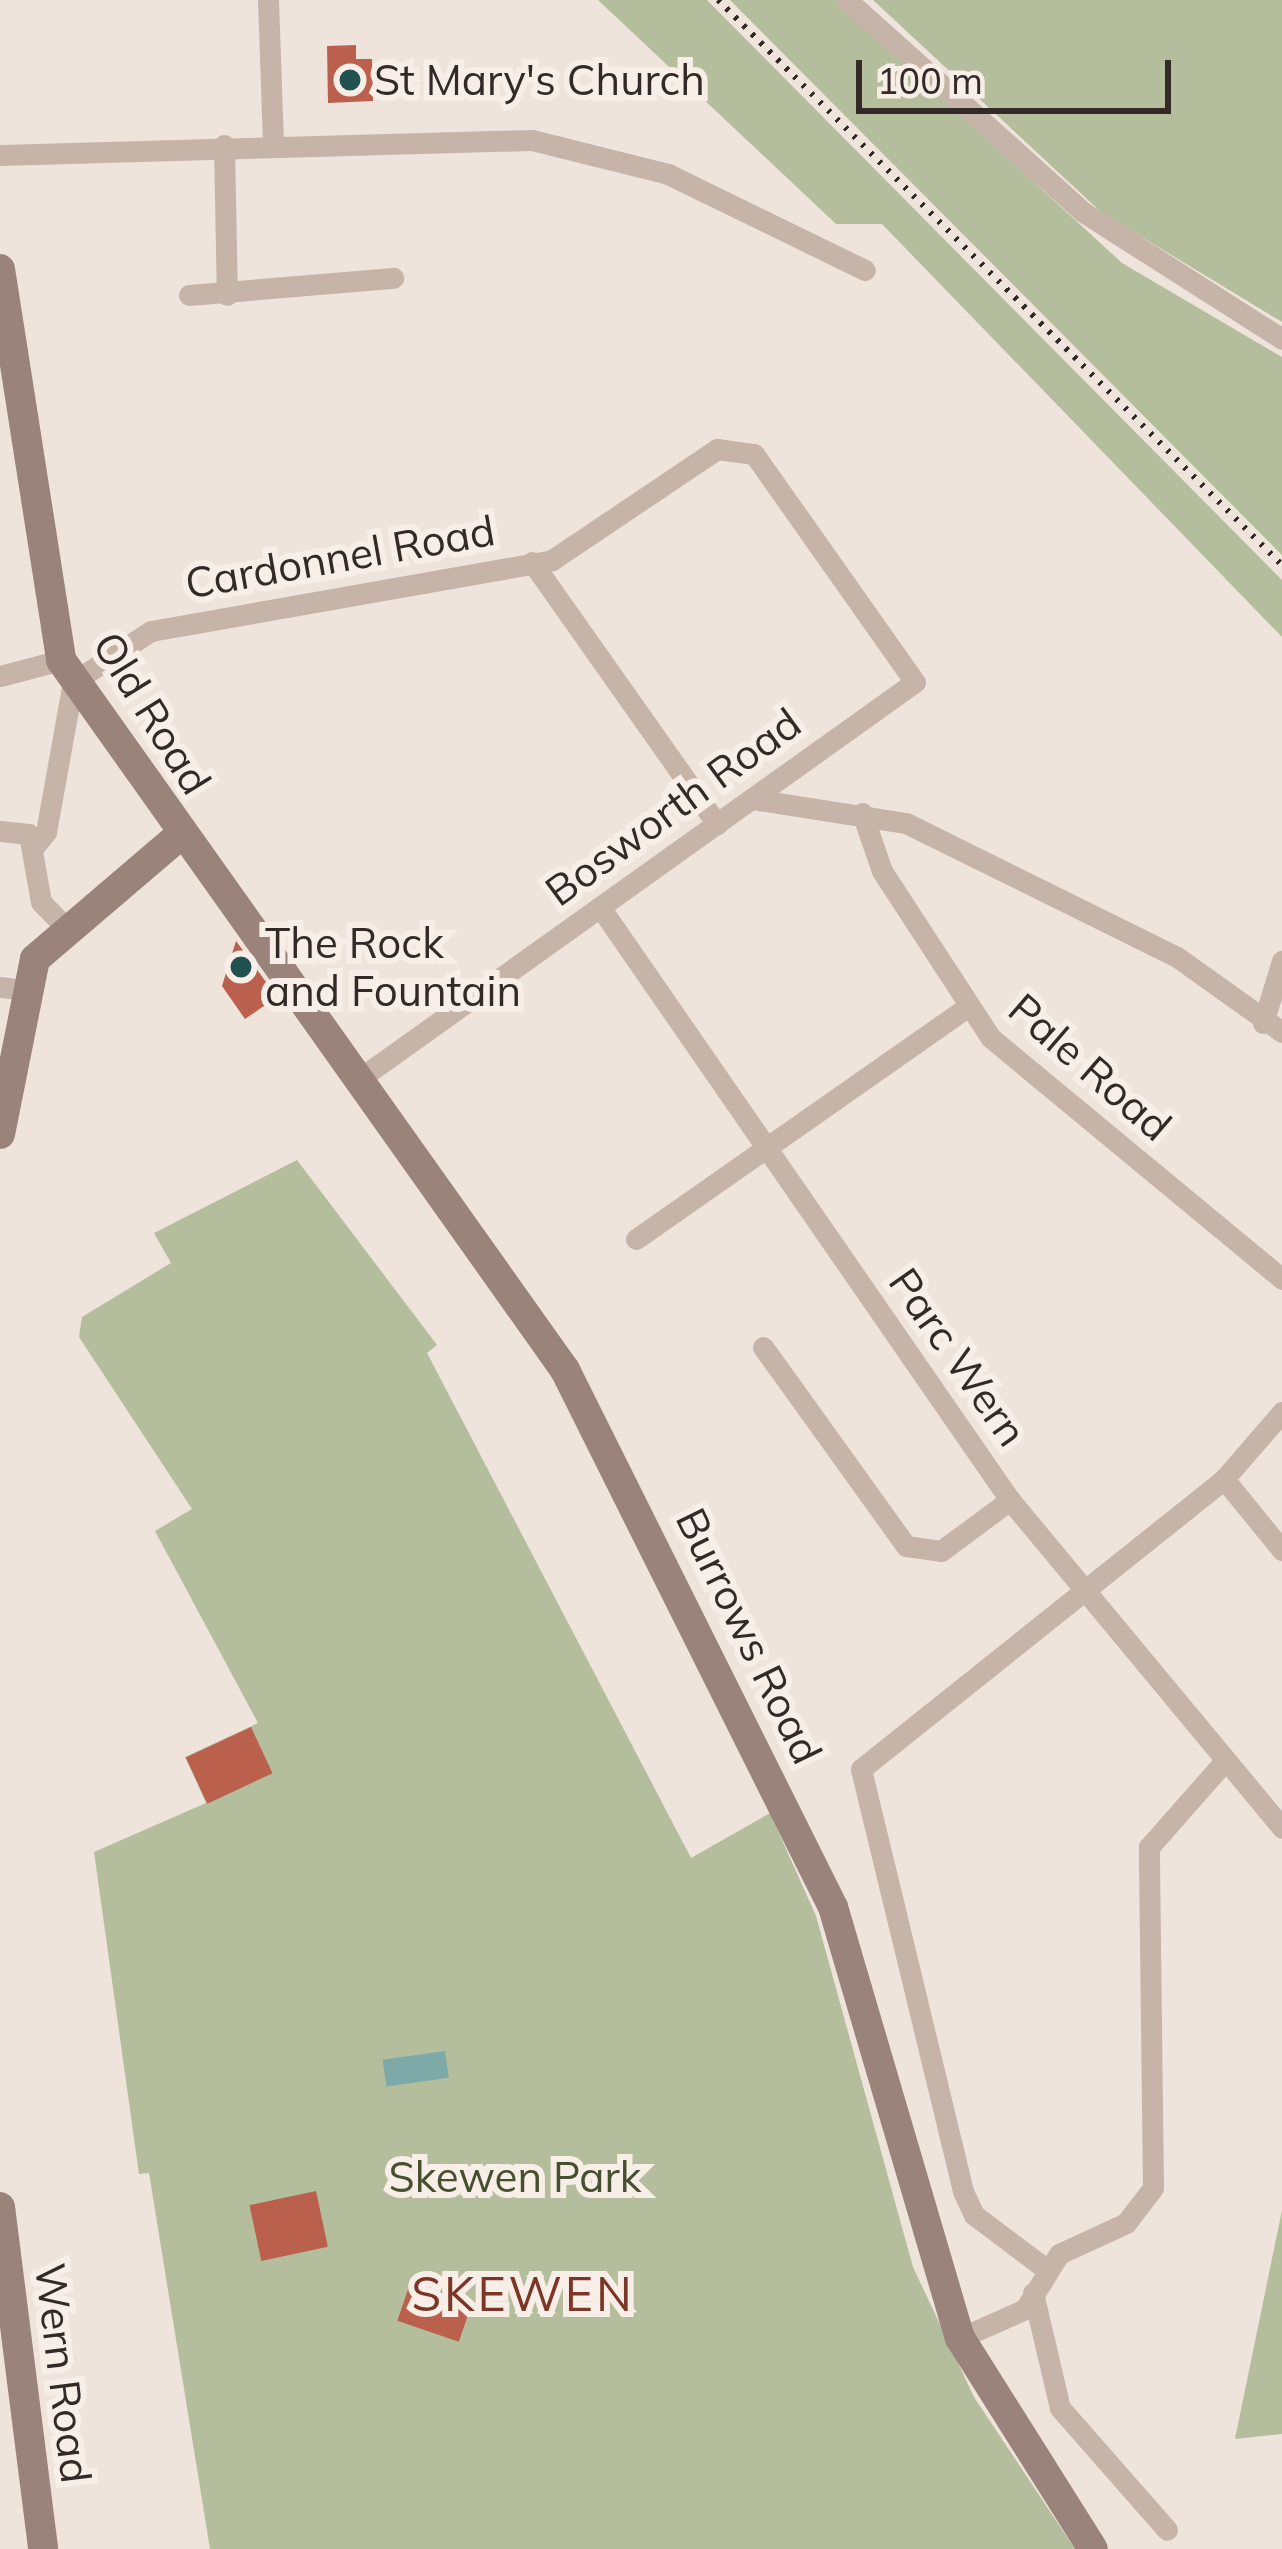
<!DOCTYPE html>
<style>
body{margin:0}
#map{position:relative;width:1282px;height:2549px;overflow:hidden;background:#efe4db;font-family:Mulish,sans-serif}
div>[style]{position:absolute}
[style*='--x']{left:calc(var(--x)*1px);top:calc(var(--y)*1px);width:calc(var(--w)*1px);rotate:calc(var(--a)*1deg)}
.green>*{inset:0;background:#b4bd9c}
.water>*{inset:0;background:#7da9a8;transform-origin:0 0}
.building>*{inset:0;background:#bb604d;transform-origin:0 0}
.street>*{height:21px;margin:-10.5px;padding:0 10.5px;transform-origin:10.5px;border-radius:10.5px;background:#c6b4a8}
.secondary>*{height:30px;margin:-15px;padding:0 15px;transform-origin:15px;border-radius:15px;background:#99837a}
.rail>*{height:6px;margin-top:-3px;transform-origin:0;background:repeating-linear-gradient(90deg,#332a28 0 3px,transparent 0 12px)}
.dots>*{width:33px;height:33px;translate:-50% -50%;box-sizing:border-box;border:6px solid #f7eee7;border-radius:50%}
span{translate:-50% -50%;white-space:nowrap;text-align:center;line-height:1.15;-webkit-text-stroke:12px #f7eee7;paint-order:stroke}
.poi-label{font-size:42px;color:#332a28}
.left{translate:0 -50%;text-align:left}
.street-label{font-size:42px;color:#332a28}
.park-label{font-size:42px;color:#464f2e}
.quarter-label{font-size:48px;color:#7b3628;letter-spacing:3px}
.scale{position:absolute;left:856px;top:60px;width:315px;height:54px;box-sizing:border-box;border:6px solid #332a28;border-top:0;padding-left:15px;font-size:36px;line-height:42px;white-space:nowrap;color:#332a28;-webkit-text-stroke:9px #f7eee7;paint-order:stroke}
</style>
<div id="map">
<div class="green">
<i style="clip-path:polygon(598px 0,707px 0,1282px 580px,1282px 637px,882px 224px,836px 224px)"></i>
<i style="clip-path:polygon(730px 0,836px 0,1122px 263px,1282px 357px,1282px 555px)"></i>
<i style="clip-path:polygon(873px 0,1282px 0,1282px 322px,1102px 213px)"></i>
<i style="clip-path:polygon(297px 1160px,437px 1345px,427px 1353px,691px 1858px,770px 1813px,816px 1916px,913px 2267px,974px 2397px,1075px 2549px,210px 2549px,149px 2173px,139px 2174px,94px 1852px,206px 1803px,185px 1757px,258px 1723px,155px 1531px,192px 1509px,79px 1337px,82px 1317px,171px 1263px,154px 1233px)"></i>
<i style="clip-path:polygon(1282px 2210px,1282px 2434px,1235px 2439px)"></i>
</div>
<div class="water">
<i style="left:445px;top:2051px;width:27px;height:63px;rotate:82deg"></i>
</div>
<div class="building">
<i style="clip-path:polygon(356px 45px,356px 59px,372px 59px,373px 101px,328px 103px,327px 46px)"></i>
<i style="clip-path:polygon(236px 941px,277px 997px,245px 1019px,222px 986px)"></i>
<i style="left:251px;top:1727px;width:51px;height:72px;rotate:65deg"></i>
<i style="left:316px;top:2191px;width:57px;height:68px;rotate:78deg"></i>
<i style="left:411px;top:2281px;width:65px;height:42px;rotate:19deg"></i>
</div>
<div class="street">
<i style="--x:268;--y:0;--w:143;--a:88"></i>
<i style="--x:847;--y:0;--w:317;--a:41.9"></i>
<i style="--x:1083;--y:212;--w:236;--a:32.5"></i>
<i style="--x:224;--y:145;--w:150;--a:88.9"></i>
<i style="--x:0;--y:155;--w:532;--a:-1.62"></i>
<i style="--x:532;--y:140;--w:140;--a:14"></i>
<i style="--x:668;--y:174;--w:219;--a:26"></i>
<i style="--x:189;--y:295;--w:205;--a:-4.8"></i>
<i style="--x:532;--y:562;--w:321;--a:54.8"></i>
<i style="--x:0;--y:676;--w:63;--a:-14.7"></i>
<i style="--x:752;--y:799;--w:156;--a:8.9"></i>
<i style="--x:906;--y:823;--w:302;--a:26.3"></i>
<i style="--x:1177;--y:957;--w:129;--a:35.5"></i>
<i style="--x:862;--y:813;--w:61;--a:71"></i>
<i style="--x:882;--y:871;--w:199;--a:56.9"></i>
<i style="--x:991;--y:1038;--w:378;--a:39.6"></i>
<i style="--x:0;--y:831;--w:29;--a:6"></i>
<i style="--x:29;--y:834;--w:69;--a:80"></i>
<i style="--x:41;--y:902;--w:32;--a:46"></i>
<i style="--x:34;--y:847;--w:19;--a:-51"></i>
<i style="--x:46;--y:832;--w:152;--a:-79.8"></i>
<i style="--x:73;--y:682;--w:93;--a:-33.2"></i>
<i style="--x:151;--y:631;--w:407;--a:-10"></i>
<i style="--x:552;--y:560;--w:199;--a:-33.9"></i>
<i style="--x:717;--y:449;--w:37;--a:8"></i>
<i style="--x:754;--y:454;--w:279;--a:54.8"></i>
<i style="--x:915;--y:682;--w:683;--a:144.47"></i>
<i style="--x:600;--y:907;--w:721;--a:55.34"></i>
<i style="--x:1010;--y:1500;--w:426;--a:50.3"></i>
<i style="--x:0;--y:987;--w:24;--a:7"></i>
<i style="--x:1263;--y:1023;--w:65;--a:-73"></i>
<i style="--x:636;--y:1239;--w:401;--a:-35"></i>
<i style="--x:763;--y:1347;--w:245;--a:54.3"></i>
<i style="--x:906;--y:1546;--w:35;--a:8"></i>
<i style="--x:941;--y:1551;--w:86;--a:-36.5"></i>
<i style="--x:1224;--y:1479;--w:92;--a:50.8"></i>
<i style="--x:1046;--y:2269;--w:90;--a:-143.1"></i>
<i style="--x:974;--y:2215;--w:26;--a:-115"></i>
<i style="--x:963;--y:2191;--w:434;--a:-103.6"></i>
<i style="--x:861;--y:1769;--w:465;--a:-38.6"></i>
<i style="--x:1224;--y:1479;--w:89;--a:-49.1"></i>
<i style="--x:1033;--y:2293;--w:118;--a:76.8"></i>
<i style="--x:1060;--y:2408;--w:162;--a:48.7"></i>
<i style="--x:960;--y:2338;--w:71;--a:-24"></i>
<i style="--x:1025;--y:2309;--w:65;--a:-58.3"></i>
<i style="--x:1059;--y:2254;--w:74;--a:-24.8"></i>
<i style="--x:1126;--y:2223;--w:44;--a:-52.4"></i>
<i style="--x:1153;--y:2188;--w:341;--a:-90.7"></i>
<i style="--x:1149;--y:1847;--w:112;--a:-48.6"></i>
</div>
<div class="secondary">
<i style="--x:0;--y:269;--w:396;--a:81.1"></i>
<i style="--x:61;--y:660;--w:871;--a:54.63"></i>
<i style="--x:565;--y:1370;--w:600;--a:63.48"></i>
<i style="--x:833;--y:1907;--w:449;--a:73.6"></i>
<i style="--x:960;--y:2338;--w:249;--a:57.8"></i>
<i style="--x:0;--y:1134;--w:178;--a:-78.7"></i>
<i style="--x:35;--y:959;--w:189;--a:-40.5"></i>
<i style="--x:0;--y:2207;--w:345;--a:82.8"></i>
</div>
<div class="rail">
<i style="--x:718;--y:0;--w:798;--a:45.05"></i>
</div>
<div class="dots">
<i style="left:350px;top:80px;background:#215151"></i>
<i style="left:241px;top:967px;background:#215151"></i>
</div>
<div class="poi-label">
<span class="left" style="left:374px;top:80px">St Mary's Church</span>
<span class="left" style="left:265px;top:967px">The Rock<br>and Fountain</span>
</div>
<div class="street-label">
<span style="left:340px;top:557px;rotate:-10deg">Cardonnel Road</span>
<span style="left:152px;top:713px;rotate:58deg">Old Road</span>
<span style="left:673px;top:807px;rotate:-36deg">Bosworth Road</span>
<span style="left:1090px;top:1067px;rotate:41deg">Pale Road</span>
<span style="left:958px;top:1357px;rotate:55deg">Parc Wern</span>
<span style="left:749px;top:1636px;rotate:64deg">Burrows Road</span>
<span style="left:63px;top:2373px;rotate:83deg">Wern Road</span>
</div>
<div class="park-label">
<span style="left:515px;top:2177px">Skewen Park</span>
</div>
<div class="quarter-label">
<span style="left:523px;top:2294px">SKEWEN</span>
</div>
<div class="scale">100 m</div>
</div>
